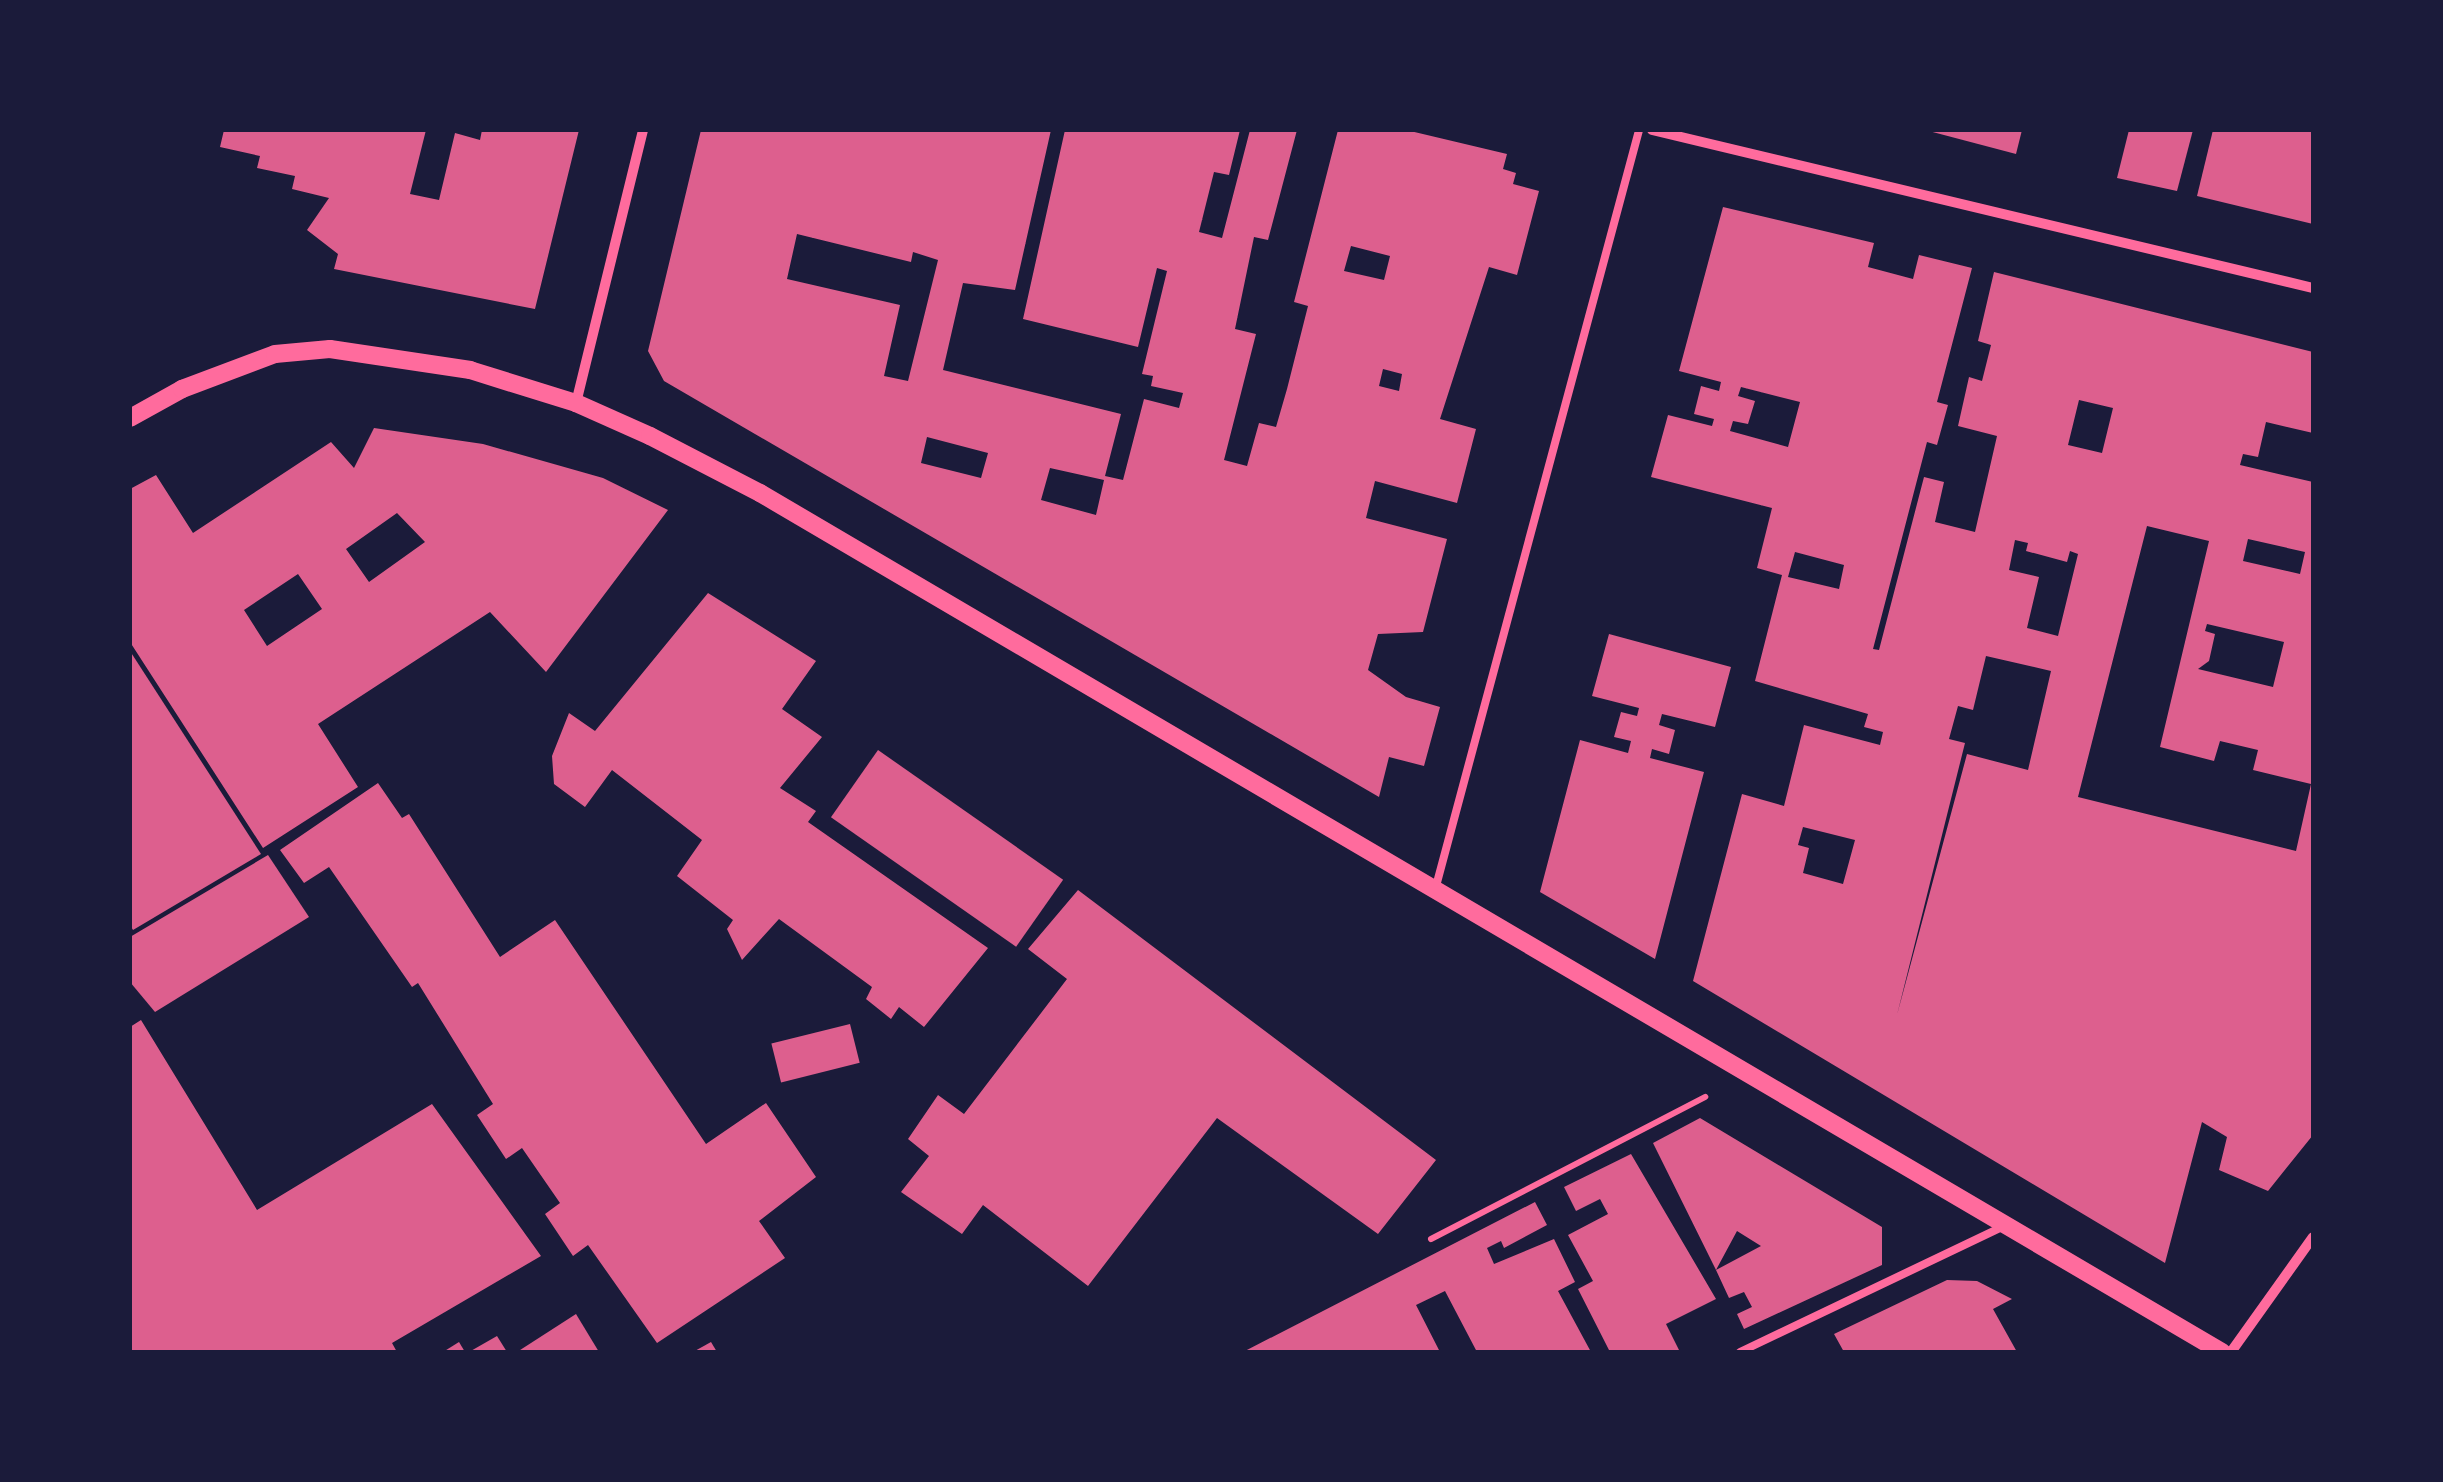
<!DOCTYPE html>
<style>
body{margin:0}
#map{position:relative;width:2443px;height:1482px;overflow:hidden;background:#1b1b3a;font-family:"Space Grotesk",sans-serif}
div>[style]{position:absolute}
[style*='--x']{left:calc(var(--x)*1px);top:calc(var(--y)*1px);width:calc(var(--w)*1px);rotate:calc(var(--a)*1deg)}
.building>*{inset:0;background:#dd5f8e;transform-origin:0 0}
.path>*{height:6px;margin:-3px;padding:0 3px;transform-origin:3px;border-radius:3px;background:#ff6b9d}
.service>*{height:8px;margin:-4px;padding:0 4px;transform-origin:4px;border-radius:4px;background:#ff6b9d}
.minor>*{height:10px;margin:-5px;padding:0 5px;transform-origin:5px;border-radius:5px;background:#ff6b9d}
.tertiary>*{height:18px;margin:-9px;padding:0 9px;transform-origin:9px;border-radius:9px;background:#ff6b9d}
span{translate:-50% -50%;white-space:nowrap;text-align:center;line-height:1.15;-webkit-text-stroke:9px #1b1b3a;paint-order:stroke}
.frame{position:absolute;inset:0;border:132px solid #1b1b3a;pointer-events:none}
</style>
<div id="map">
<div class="building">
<i style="clip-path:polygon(224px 130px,426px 130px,410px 194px,439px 200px,455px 133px,480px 140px,482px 130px,579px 130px,535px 309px,334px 269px,338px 254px,307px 230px,329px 198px,292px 189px,295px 176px,257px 168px,260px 156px,220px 147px)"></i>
<i style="clip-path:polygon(evenodd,701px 130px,1051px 130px,1015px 290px,963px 283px,943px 370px,1121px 414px,1105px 476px,1123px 480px,1144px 399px,1179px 408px,1183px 393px,1151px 386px,1153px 376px,1142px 374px,1167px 271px,1157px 268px,1138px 347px,1023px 319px,1065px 130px,1240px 130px,1229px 175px,1214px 172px,1199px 232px,1222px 238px,1250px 130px,1297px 130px,1268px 240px,1254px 237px,1235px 329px,1256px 334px,1224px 460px,1247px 466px,1259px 423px,1276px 427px,1287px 389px,1308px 306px,1294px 302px,1338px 130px,1406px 130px,1507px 154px,1503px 169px,1516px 173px,1513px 184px,1539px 191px,1517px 275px,1489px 267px,1440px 419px,1476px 429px,1457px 503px,1375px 481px,1366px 518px,1447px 539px,1423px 632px,1378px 634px,1368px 670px,1406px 697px,1440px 707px,1424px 766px,1389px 757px,1379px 797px,664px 381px,648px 351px,701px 130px,797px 234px,911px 262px,913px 252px,938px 260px,908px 381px,884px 376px,900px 305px,787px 279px,797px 234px,701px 130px,1351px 246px,1390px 256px,1384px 280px,1344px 271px,1351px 246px,701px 130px,1383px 369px,1402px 374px,1399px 391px,1379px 386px,1383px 369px,701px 130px,927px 437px,988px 453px,981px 478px,921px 463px,927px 437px,701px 130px,1050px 468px,1104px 480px,1096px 515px,1041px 500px,1050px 468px)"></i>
<i style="clip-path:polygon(1925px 130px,2022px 130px,2016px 154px)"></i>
<i style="clip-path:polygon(2129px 130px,2193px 130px,2177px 191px,2117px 178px)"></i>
<i style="clip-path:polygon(2213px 130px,2313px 130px,2313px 224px,2197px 196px)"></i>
<i style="clip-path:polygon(evenodd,1723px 207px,1874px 243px,1868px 267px,1913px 279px,1919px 255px,1972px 268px,1937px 402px,1948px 405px,1937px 445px,1927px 442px,1873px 649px,1879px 650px,1924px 477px,1944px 482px,1935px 522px,1975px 532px,1997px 436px,1958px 426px,1969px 377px,1982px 381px,1991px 345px,1978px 341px,1994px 272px,2313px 352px,2313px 433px,2266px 422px,2258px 457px,2243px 454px,2240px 465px,2313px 482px,2313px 1135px,2268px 1191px,2219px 1170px,2227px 1137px,2202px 1122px,2165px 1263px,1693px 981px,1742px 794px,1784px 806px,1804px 725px,1880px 745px,1883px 732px,1864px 727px,1868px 714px,1755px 681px,1782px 575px,1757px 568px,1772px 508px,1651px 477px,1668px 415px,1712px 426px,1714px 419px,1694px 414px,1701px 386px,1719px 391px,1721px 382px,1679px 371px,1723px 207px,1741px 387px,1800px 402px,1788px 447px,1730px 431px,1733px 421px,1748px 424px,1755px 401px,1738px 396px,1741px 387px,1723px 207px,2079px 400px,2113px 408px,2102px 453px,2068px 445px,2079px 400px,1723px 207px,2147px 526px,2209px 541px,2160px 747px,2214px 761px,2220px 741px,2258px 750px,2253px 770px,2311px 784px,2296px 851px,2078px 797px,2147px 526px,1723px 207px,2248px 539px,2305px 552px,2300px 574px,2243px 561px,2248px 539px,1723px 207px,2015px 540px,2028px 543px,2026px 551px,2067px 562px,2070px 551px,2078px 554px,2058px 636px,2027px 628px,2039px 577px,2009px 570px,2015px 540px,1723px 207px,1795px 552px,1844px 565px,1839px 589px,1788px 577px,1795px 552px,1723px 207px,2207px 624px,2284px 642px,2273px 687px,2198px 669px,2209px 661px,2215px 634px,2205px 631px,2207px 624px,1723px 207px,1986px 656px,2051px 671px,2028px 770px,1967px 754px,1897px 1015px,1965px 743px,1949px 739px,1958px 706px,1973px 710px,1986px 656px,1723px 207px,1803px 827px,1855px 840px,1843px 884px,1803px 873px,1809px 848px,1798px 845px,1803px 827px)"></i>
<i style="clip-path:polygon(evenodd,374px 428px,483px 444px,603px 478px,668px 510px,546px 672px,490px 612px,318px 724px,358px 787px,263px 848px,130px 642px,130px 489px,156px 475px,193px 533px,331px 442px,354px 468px,374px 428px,397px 513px,425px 542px,369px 582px,346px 549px,397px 513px,374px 428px,298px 574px,322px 609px,267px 646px,244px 610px,298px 574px)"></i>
<i style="clip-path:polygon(708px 593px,816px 661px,782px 709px,822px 737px,780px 788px,816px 811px,808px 822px,988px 948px,924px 1027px,899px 1007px,891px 1019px,866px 999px,872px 987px,779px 919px,742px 960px,727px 929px,733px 920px,677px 876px,702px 840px,612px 770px,585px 807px,554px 784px,552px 756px,569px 713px,595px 731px)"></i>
<i style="clip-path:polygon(1609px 634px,1731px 667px,1715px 727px,1662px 714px,1659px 725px,1675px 730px,1669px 754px,1652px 749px,1650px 758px,1704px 772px,1655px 959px,1540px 892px,1580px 740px,1628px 753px,1631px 741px,1614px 737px,1621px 712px,1637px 716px,1639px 708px,1592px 696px)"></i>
<i style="clip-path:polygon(130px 651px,261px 854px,133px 930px,130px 925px)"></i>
<i style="left:878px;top:750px;width:226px;height:82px;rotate:35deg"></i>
<i style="clip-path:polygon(378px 783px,402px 818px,409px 814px,500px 957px,555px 920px,706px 1144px,766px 1103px,816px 1177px,759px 1221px,785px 1258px,657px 1343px,588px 1245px,573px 1256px,545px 1214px,560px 1203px,522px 1148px,506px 1159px,477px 1115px,493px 1104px,418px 983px,412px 987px,329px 867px,304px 883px,280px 850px)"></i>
<i style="clip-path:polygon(268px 855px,309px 917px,155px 1012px,130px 982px,130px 937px)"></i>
<i style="clip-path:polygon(1078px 890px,1436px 1160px,1378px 1234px,1217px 1118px,1088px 1286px,983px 1205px,962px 1234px,901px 1192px,929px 1156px,908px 1139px,938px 1095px,964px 1114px,1067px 979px,1028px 949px)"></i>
<i style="clip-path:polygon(141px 1020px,257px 1210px,432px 1104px,541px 1256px,392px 1343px,397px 1352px,130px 1352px,130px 1027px)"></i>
<i style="left:850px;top:1024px;width:40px;height:81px;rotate:76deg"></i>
<i style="clip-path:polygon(1700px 1118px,1882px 1227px,1882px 1265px,1744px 1329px,1737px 1314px,1752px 1307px,1744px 1292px,1729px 1298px,1716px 1270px,1761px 1246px,1737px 1231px,1716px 1270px,1653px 1143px)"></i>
<i style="clip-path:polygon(1631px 1154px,1716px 1299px,1666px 1324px,1680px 1352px,1610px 1352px,1578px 1289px,1593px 1281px,1568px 1235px,1608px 1214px,1600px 1199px,1576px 1211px,1564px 1187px)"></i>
<i style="clip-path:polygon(1535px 1202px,1547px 1225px,1504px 1248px,1501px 1241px,1487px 1248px,1494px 1264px,1554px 1239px,1575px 1282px,1558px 1291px,1591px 1352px,1477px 1352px,1445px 1291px,1416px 1305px,1440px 1352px,1243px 1352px)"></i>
<i style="clip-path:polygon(1947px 1280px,1977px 1281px,2012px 1299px,1993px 1309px,2017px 1352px,1844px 1352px,1834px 1334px)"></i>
<i style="clip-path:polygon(576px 1314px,599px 1352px,517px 1352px)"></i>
<i style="clip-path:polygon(497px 1336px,507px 1352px,469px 1352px)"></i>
<i style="clip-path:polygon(459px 1342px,465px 1352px,443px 1352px)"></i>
<i style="clip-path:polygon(711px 1342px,717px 1352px,693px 1352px)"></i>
</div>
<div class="path">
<i style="--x:1431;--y:1239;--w:309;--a:-27.4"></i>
</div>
<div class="service">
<i style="--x:1435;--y:890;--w:787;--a:-74.97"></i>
<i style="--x:1740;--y:1352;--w:290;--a:-25.5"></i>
</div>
<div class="minor">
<i style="--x:1652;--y:130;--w:680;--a:13.44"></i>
<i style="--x:576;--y:403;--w:281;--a:-76.2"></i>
<i style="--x:2231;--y:1352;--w:141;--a:-54.5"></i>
</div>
<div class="tertiary">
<i style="--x:130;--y:418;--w:60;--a:-29.1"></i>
<i style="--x:182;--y:389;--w:99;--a:-20.6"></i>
<i style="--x:275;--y:354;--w:55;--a:-5.2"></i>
<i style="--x:330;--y:349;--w:142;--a:8.5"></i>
<i style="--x:470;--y:370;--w:111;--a:17.3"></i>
<i style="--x:576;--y:403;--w:81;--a:24"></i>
<i style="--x:650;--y:436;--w:124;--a:27.4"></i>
<i style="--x:760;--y:493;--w:1696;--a:30.44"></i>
</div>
<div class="frame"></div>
</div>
